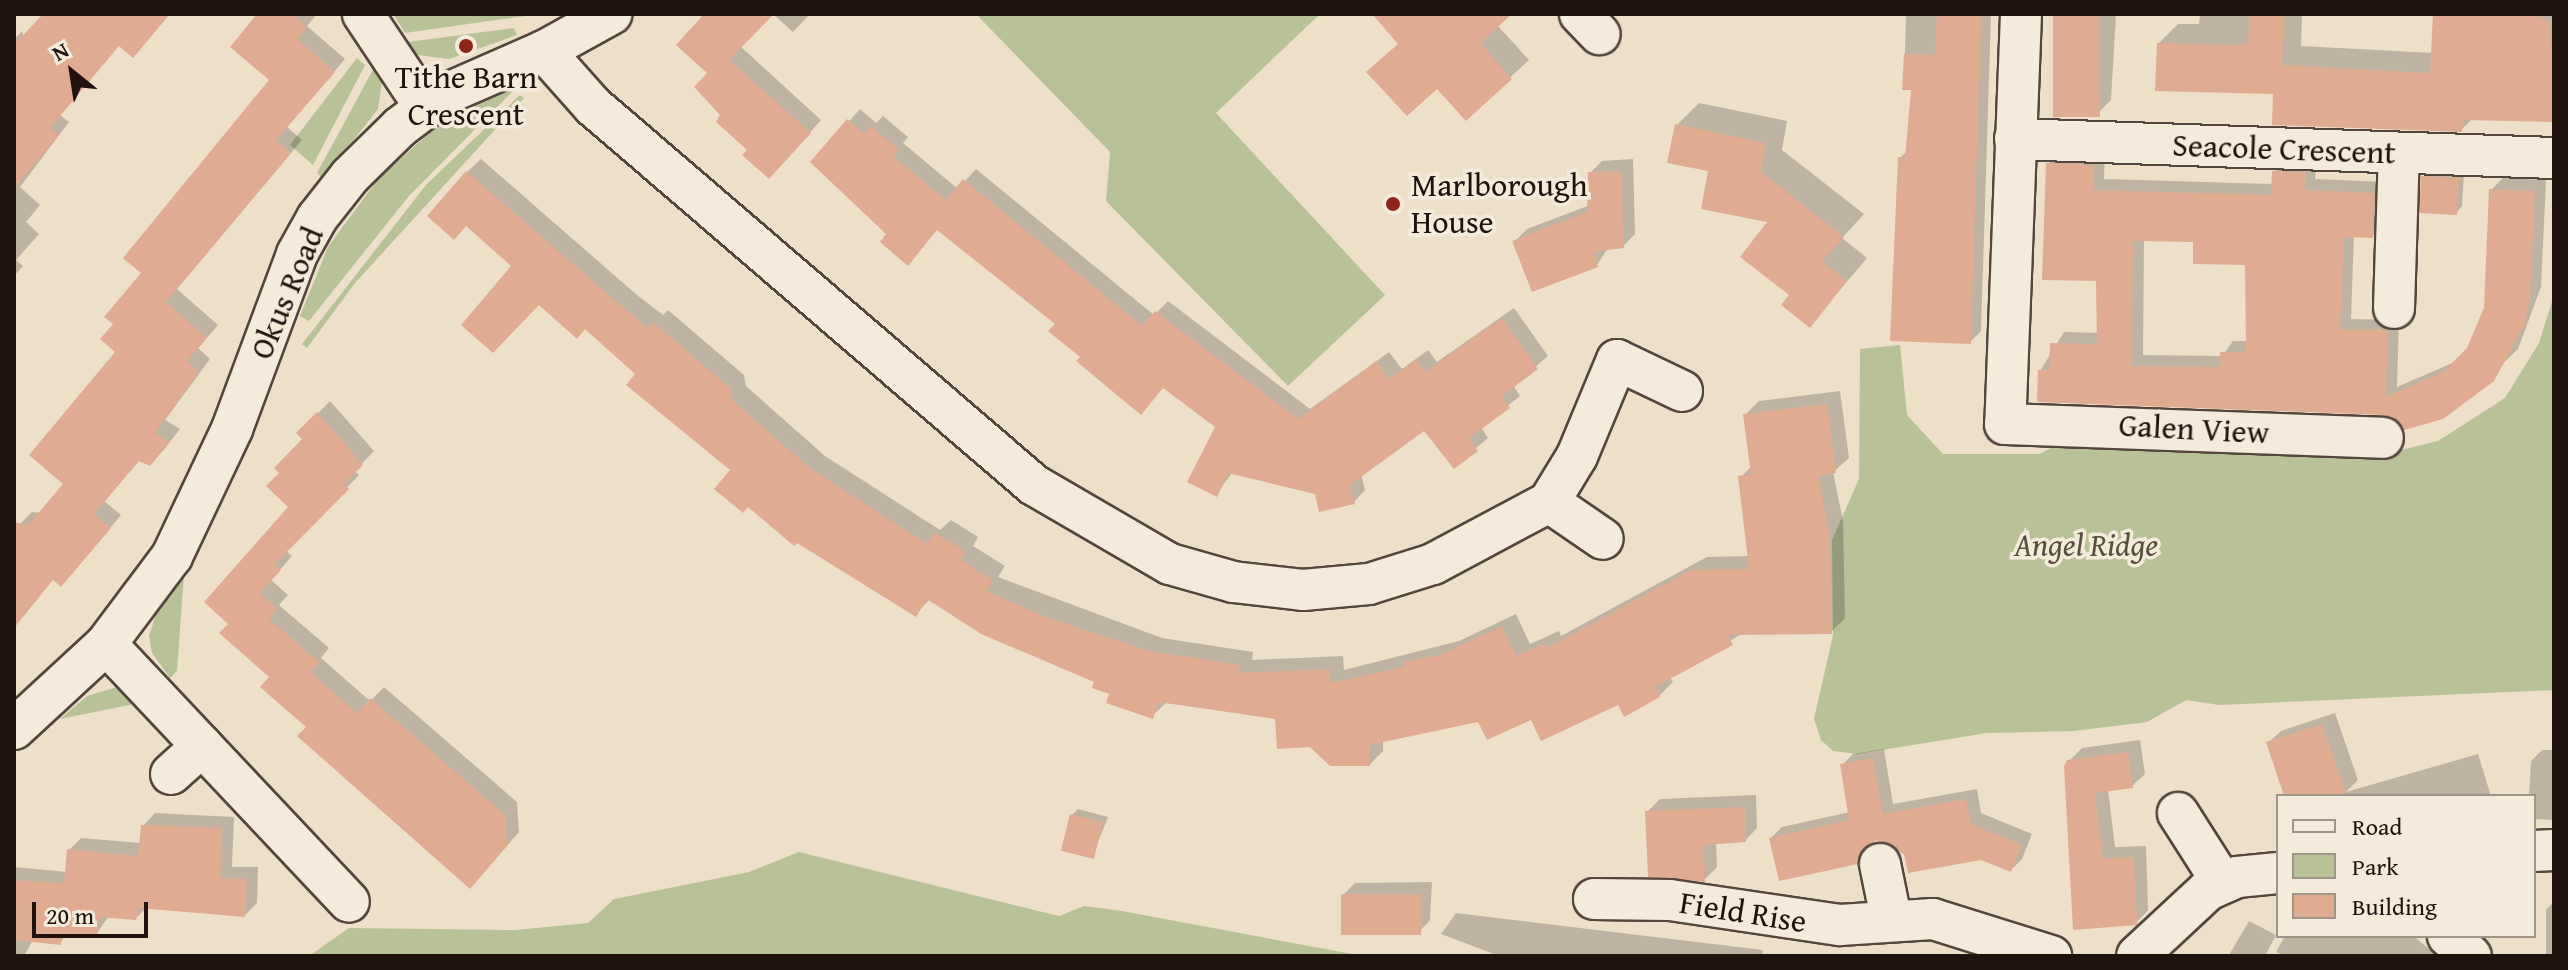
<!DOCTYPE html>
<style>
body{margin:0}
#map{position:relative;width:2568px;height:970px;overflow:hidden;background:#eee0c8;font-family:"Gentium Book Plus",serif}
div>[style]{position:absolute}
[style*='--x']{left:calc(var(--x)*1px);top:calc(var(--y)*1px);width:calc(var(--w)*1px);rotate:calc(var(--a)*1deg)}
.green>*{inset:0;background:#b9c296}
.shadow>*{inset:0;background:#0003}
.building>*{inset:0;background:#dfab91;transform-origin:0 0}
.roads{filter:drop-shadow(2px 0 #54463c) drop-shadow(-2px 0 #54463c) drop-shadow(0 2px #54463c) drop-shadow(0 -2px #54463c)}
.minor>*{height:40px;margin:-20px;padding:0 20px;transform-origin:20px;border-radius:20px;background:#f4ebdb}
.dots>*{width:22px;height:22px;translate:-50% -50%;box-sizing:border-box;border:4px solid #f4ebdb;border-radius:50%}
span{translate:-50% -50%;white-space:nowrap;text-align:center;line-height:1.15;-webkit-text-stroke:7px #f4ebdb;paint-order:stroke}
.poi-label{font-size:32px;color:#20130d}
.left{translate:0 -50%;text-align:left}
.street-label{font-size:32px;color:#20130d}
.park-label{font-size:32px;color:#56503d;font-style:italic}
.frame{position:absolute;inset:0;border:16px solid #20130d;pointer-events:none}
.legend{position:absolute;left:2276px;top:794px;width:260px;height:144px;box-sizing:border-box;background:#f4ebdb;border:2px solid #9f9589;margin:0;padding:10px 14px;list-style:none;font-size:24px;color:#20130d}
.legend li{display:flex;align-items:center;gap:16px;height:40px}
.legend b{width:40px;border:2px solid #9f9589}
.north{position:absolute;left:32px;top:32px;width:80px;height:80px;-webkit-text-stroke:6px #f4ebdb;paint-order:stroke;rotate:330deg;font-size:22px;font-weight:700;line-height:32px;text-align:center;color:#20130d}
.north::after{content:'';display:block;margin:auto;width:28px;height:36px;background:#20130d;clip-path:polygon(50% 0,100% 100%,50% 72%,0 100%)}
.scale{position:absolute;left:32px;top:902px;width:116px;height:36px;box-sizing:border-box;border:4px solid #20130d;border-top:0;padding-left:10px;font-size:24px;line-height:28px;white-space:nowrap;color:#20130d;-webkit-text-stroke:6px #f4ebdb;paint-order:stroke}
</style>
<div id="map">
<div class="green">
<i style="clip-path:polygon(393px 14px,539px 14px,405px 33px)"></i>
<i style="clip-path:polygon(976px 14px,1320px 14px,1216px 113px,1385px 295px,1288px 386px,1106px 201px,1110px 152px)"></i>
<i style="clip-path:polygon(514px 28px,517px 35px,449px 59px,417px 55px,400px 43px)"></i>
<i style="clip-path:polygon(357px 58px,365px 65px,313px 165px,290px 145px)"></i>
<i style="clip-path:polygon(375px 66px,382px 81px,378px 109px,323px 179px,317px 173px)"></i>
<i style="clip-path:polygon(512px 83px,516px 88px,409px 196px,309px 321px,300px 316px,328px 247px,378px 179px,449px 115px)"></i>
<i style="clip-path:polygon(520px 95px,524px 98px,355px 283px,307px 348px,302px 344px,426px 185px)"></i>
<i style="clip-path:polygon(2554px 295px,2554px 690px,2219px 705px,2186px 700px,2147px 722px,2074px 731px,1987px 733px,1857px 754px,1833px 751px,1821px 740px,1814px 719px,1833px 635px,1832px 540px,1859px 479px,1860px 349px,1900px 345px,1907px 415px,1943px 454px,2040px 454px,2061px 442px,2384px 454px,2438px 441px,2505px 398px,2539px 343px)"></i>
<i style="clip-path:polygon(184px 573px,177px 671px,170px 678px,152px 653px,149px 636px,156px 614px)"></i>
<i style="clip-path:polygon(120px 686px,154px 700px,60px 719px,87px 696px)"></i>
<i style="clip-path:polygon(799px 852px,1059px 916px,1084px 906px,1122px 911px,1363px 956px,309px 956px,349px 928px,515px 930px,588px 923px,614px 899px,749px 872px)"></i>
</div>
<div class="shadow">
<i style="clip-path:polygon(45px 14px,170px 14px,120px 44px,60px 115px,69px 122px,20px 187px,40px 205px,26px 222px,39px 234px,16px 260px,23px 266px,14px 276px,14px 40px,22px 31px,24px 37px)"></i>
<i style="clip-path:polygon(260px 14px,317px 14px,307px 26px,345px 59px,287px 127px,302px 140px,177px 289px,218px 325px,198px 348px,210px 359px,165px 420px,180px 429px,162px 452px,140px 459px,104px 501px,121px 515px,73px 572px,54px 578px,14px 623px,14px 530px,32px 512px,40px 513px,66px 483px,117px 352px,116px 324px,272px 80px)"></i>
<i style="clip-path:polygon(707px 14px,772px 14px,740px 46px,821px 120px,781px 165px,750px 149px,722px 115px,710px 73px)"></i>
<i style="clip-path:polygon(773px 14px,810px 14px,793px 32px)"></i>
<i style="clip-path:polygon(1375px 14px,1509px 14px,1497px 25px,1529px 60px,1466px 118px)"></i>
<i style="clip-path:polygon(1906px 14px,1991px 14px,1981px 331px,1970px 342px,1900px 158px,1908px 150px,1913px 88px,1904px 88px)"></i>
<i style="clip-path:polygon(2055px 14px,2116px 14px,2111px 100px,2094px 117px)"></i>
<i style="clip-path:polygon(2200px 14px,2302px 14px,2301px 46px,2433px 53px,2435px 14px,2554px 14px,2554px 121px,2473px 118px,2461px 130px,2275px 92px,2159px 43px,2178px 24px,2199px 24px)"></i>
<i style="clip-path:polygon(1699px 103px,1787px 121px,1782px 150px,1864px 214px,1842px 238px,1867px 258px,1810px 325px,1792px 295px,1771px 221px,1711px 170px,1677px 125px)"></i>
<i style="clip-path:polygon(860px 109px,876px 123px,883px 116px,908px 137px,903px 143px,958px 189px,976px 169px,1154px 315px,1168px 301px,1310px 409px,1389px 352px,1402px 369px,1428px 350px,1437px 362px,1514px 308px,1548px 356px,1513px 385px,1520px 396px,1481px 427px,1488px 438px,1454px 466px,1425px 428px,1361px 474px,1365px 490px,1354px 502px,1233px 472px,1216px 494px,1217px 426px,1164px 387px,1058px 324px,938px 228px,889px 234px,813px 162px)"></i>
<i style="clip-path:polygon(evenodd,2060px 152px,2105px 154px,2104px 179px,2273px 184px,2274px 172px,2286px 160px,2317px 161px,2315px 179px,2386px 182px,2384px 224px,2372px 236px,2354px 235px,2351px 319px,2399px 320px,2397px 387px,2457px 361px,2469px 349px,2486px 308px,2491px 190px,2503px 178px,2546px 180px,2541px 287px,2518px 349px,2454px 411px,2385px 413px,2040px 371px,2064px 332px,2099px 333px,2098px 279px,2048px 164px,2060px 152px,2144px 239px,2195px 241px,2247px 263px,2248px 341px,2233px 341px,2222px 356px,2143px 355px,2144px 239px)"></i>
<i style="clip-path:polygon(481px 159px,637px 295px,663px 315px,668px 310px,744px 375px,746px 386px,825px 456px,940px 530px,951px 520px,978px 537px,973px 546px,1005px 566px,998px 577px,1162px 638px,1253px 652px,1252px 660px,1343px 656px,1344px 670px,1459px 641px,1516px 614px,1530px 644px,1559px 631px,1561px 636px,1707px 557px,1750px 556px,1741px 477px,1752px 466px,1745px 415px,1759px 401px,1840px 391px,1849px 458px,1833px 472px,1843px 521px,1845px 618px,1831px 632px,1743px 633px,1670px 677px,1673px 682px,1659px 696px,1532px 717px,1479px 720px,1383px 740px,1383px 751px,1370px 764px,1340px 766px,1277px 717px,1166px 703px,1152px 716px,1096px 681px,930px 599px,916px 614px,748px 505px,733px 470px,638px 374px,514px 265px,467px 172px)"></i>
<i style="clip-path:polygon(1633px 159px,1635px 234px,1623px 246px,1608px 248px,1597px 265px,1533px 289px,1515px 241px,1527px 229px,1590px 205px,1590px 173px,1602px 161px)"></i>
<i style="clip-path:polygon(2429px 171px,2464px 173px,2462px 206px,2457px 212px,2423px 177px)"></i>
<i style="clip-path:polygon(330px 401px,374px 451px,355px 471px,359px 475px,286px 551px,292px 556px,271px 580px,288px 595px,279px 605px,329px 648px,321px 658px,370px 701px,384px 687px,517px 802px,519px 832px,482px 874px,309px 727px,231px 624px,290px 507px,281px 473px,305px 439px,299px 433px)"></i>
<i style="clip-path:polygon(2335px 713px,2358px 780px,2346px 792px,2478px 754px,2491px 796px,2285px 796px,2268px 743px,2281px 731px)"></i>
<i style="clip-path:polygon(2140px 740px,2145px 774px,2132px 786px,2108px 789px,2115px 847px,2146px 846px,2148px 910px,2136px 923px,2075px 928px,2069px 761px,2082px 748px)"></i>
<i style="clip-path:polygon(1884px 749px,1893px 804px,1977px 789px,1981px 813px,2032px 834px,2022px 859px,2011px 870px,1981px 858px,1906px 853px,1876px 839px,1857px 862px,1771px 838px,1782px 827px,1850px 812px,1842px 765px,1853px 754px)"></i>
<i style="clip-path:polygon(2542px 750px,2554px 750px,2554px 820px,2534px 819px,2534px 796px,2529px 796px,2531px 761px)"></i>
<i style="clip-path:polygon(1756px 795px,1757px 828px,1745px 841px,1716px 842px,1717px 867px,1704px 880px,1647px 812px,1660px 799px)"></i>
<i style="clip-path:polygon(1078px 809px,1108px 817px,1092px 857px,1072px 815px)"></i>
<i style="clip-path:polygon(155px 813px,234px 817px,232px 867px,258px 867px,257px 903px,245px 915px,147px 907px,136px 918px,109px 916px,96px 934px,70px 932px,60px 942px,33px 940px,24px 956px,14px 956px,14px 867px,67px 872px,69px 850px,81px 838px,141px 843px,143px 826px)"></i>
<i style="clip-path:polygon(1432px 882px,1430px 920px,1418px 933px,1343px 895px,1355px 883px)"></i>
<i style="clip-path:polygon(2554px 901px,2554px 954px,2546px 955px,2546px 910px)"></i>
<i style="clip-path:polygon(1456px 913px,1763px 950px,1762px 956px,1499px 956px,1441px 934px)"></i>
<i style="clip-path:polygon(2249px 921px,2276px 935px,2265px 956px,2229px 955px)"></i>
<i style="clip-path:polygon(2285px 936px,2413px 936px,2438px 956px,2285px 956px,2276px 952px)"></i>
</div>
<div class="building">
<i style="clip-path:polygon(43px 14px,170px 14px,133px 58px,119px 46px,50px 128px,59px 135px,14px 188px,14px 45px)"></i>
<i style="clip-path:polygon(257px 14px,292px 14px,307px 27px,297px 39px,335px 72px,276px 140px,291px 153px,166px 302px,207px 338px,187px 361px,199px 372px,155px 433px,170px 442px,150px 466px,139px 461px,94px 514px,111px 528px,61px 587px,53px 580px,14px 628px,14px 522px,28px 525px,63px 484px,29px 455px,115px 352px,100px 339px,113px 324px,104px 317px,141px 273px,123px 258px,269px 80px,230px 47px)"></i>
<i style="clip-path:polygon(704px 14px,774px 14px,729px 60px,811px 133px,769px 179px,742px 155px,747px 150px,716px 122px,720px 115px,694px 87px,707px 73px,676px 45px)"></i>
<i style="clip-path:polygon(1372px 14px,1512px 14px,1480px 43px,1512px 79px,1466px 121px,1437px 89px,1407px 116px,1366px 72px,1398px 44px)"></i>
<i style="clip-path:polygon(1937px 14px,1981px 14px,1971px 344px,1890px 341px,1898px 157px,1905px 158px,1911px 90px,1902px 90px,1904px 54px,1935px 55px)"></i>
<i style="left:2053px;top:14px;width:47px;height:103px"></i>
<i style="clip-path:polygon(2249px 14px,2284px 14px,2282px 65px,2430px 73px,2433px 14px,2532px 14px,2550px 22px,2554px 122px,2463px 120px,2462px 132px,2272px 125px,2273px 94px,2155px 91px,2157px 43px,2248px 45px)"></i>
<i style="clip-path:polygon(847px 119px,865px 134px,871px 126px,899px 150px,893px 156px,946px 200px,963px 179px,1142px 326px,1155px 311px,1298px 419px,1377px 361px,1389px 379px,1416px 360px,1425px 372px,1502px 318px,1538px 369px,1502px 396px,1510px 408px,1469px 438px,1478px 451px,1454px 469px,1424px 431px,1350px 485px,1355px 504px,1319px 512px,1315px 494px,1228px 473px,1217px 497px,1187px 482px,1215px 427px,1163px 388px,1141px 415px,1076px 361px,1080px 357px,1048px 331px,1055px 324px,937px 230px,908px 266px,880px 242px,886px 234px,810px 162px)"></i>
<i style="clip-path:polygon(1675px 124px,1766px 143px,1761px 172px,1844px 237px,1822px 261px,1847px 281px,1810px 328px,1781px 305px,1789px 295px,1740px 257px,1767px 222px,1701px 209px,1708px 171px,1667px 163px)"></i>
<i style="clip-path:polygon(evenodd,2046px 163px,2094px 165px,2093px 190px,2271px 195px,2272px 171px,2306px 172px,2305px 190px,2375px 193px,2373px 238px,2344px 237px,2340px 330px,2388px 330px,2386px 397px,2443px 372px,2467px 348px,2484px 308px,2489px 189px,2535px 191px,2530px 300px,2524px 325px,2494px 381px,2443px 419px,2404px 430px,2384px 415px,2037px 402px,2038px 370px,2049px 370px,2050px 343px,2097px 344px,2096px 281px,2042px 280px,2046px 163px,2133px 241px,2193px 242px,2193px 264px,2245px 265px,2246px 352px,2220px 352px,2220px 367px,2132px 366px,2133px 241px)"></i>
<i style="clip-path:polygon(466px 171px,624px 308px,648px 328px,653px 322px,730px 388px,732px 400px,811px 469px,927px 544px,935px 532px,966px 552px,961px 560px,993px 580px,986px 591px,1048px 618px,1148px 651px,1240px 665px,1239px 673px,1330px 669px,1330px 683px,1405px 667px,1403px 662px,1443px 654px,1502px 626px,1516px 656px,1545px 643px,1547px 648px,1691px 570px,1749px 569px,1738px 476px,1751px 474px,1743px 414px,1827px 404px,1836px 473px,1818px 476px,1830px 536px,1832px 634px,1728px 635px,1733px 645px,1655px 687px,1660px 697px,1624px 717px,1618px 705px,1541px 741px,1531px 720px,1487px 740px,1478px 722px,1369px 745px,1370px 766px,1330px 766px,1310px 747px,1277px 749px,1275px 719px,1159px 702px,1153px 719px,1106px 703px,1109px 694px,1092px 688px,1094px 682px,981px 634px,927px 599px,916px 617px,797px 543px,794px 546px,748px 507px,743px 513px,714px 489px,730px 470px,626px 385px,635px 374px,585px 329px,577px 339px,539px 305px,493px 353px,461px 325px,511px 266px,466px 226px,454px 240px,427px 216px)"></i>
<i style="clip-path:polygon(1621px 171px,1624px 248px,1593px 252px,1598px 267px,1532px 292px,1512px 241px,1587px 212px,1588px 172px)"></i>
<i style="left:2421px;top:176px;width:38px;height:37px;rotate:3deg"></i>
<i style="clip-path:polygon(317px 412px,363px 465px,344px 484px,349px 489px,275px 564px,281px 570px,260px 593px,277px 609px,269px 619px,319px 662px,310px 672px,357px 713px,370px 698px,505px 815px,507px 846px,470px 889px,297px 736px,306px 727px,260px 687px,269px 677px,219px 633px,228px 624px,204px 602px,288px 507px,266px 486px,279px 473px,274px 468px,302px 439px,296px 433px)"></i>
<i style="clip-path:polygon(2322px 724px,2347px 796px,2284px 796px,2266px 742px)"></i>
<i style="clip-path:polygon(2128px 752px,2133px 788px,2095px 793px,2103px 859px,2134px 857px,2137px 925px,2073px 930px,2064px 766px,2067px 760px)"></i>
<i style="clip-path:polygon(1873px 758px,1883px 814px,1966px 799px,1971px 824px,2022px 845px,2011px 872px,1981px 860px,1908px 873px,1904px 854px,1876px 841px,1864px 847px,1858px 864px,1779px 881px,1769px 838px,1849px 820px,1840px 764px)"></i>
<i style="clip-path:polygon(1745px 807px,1746px 842px,1704px 845px,1705px 882px,1648px 877px,1645px 811px)"></i>
<i style="left:1070px;top:814px;width:34px;height:38px;rotate:14deg"></i>
<i style="clip-path:polygon(141px 825px,222px 828px,220px 878px,247px 879px,245px 917px,138px 908px,136px 920px,99px 917px,97px 936px,62px 934px,61px 945px,14px 940px,14px 880px,64px 884px,67px 849px,138px 856px)"></i>
<i style="left:1341px;top:894px;width:80px;height:41px"></i>
</div>
<div class="roads">
<div class="minor">
<i style="--x:363;--y:14;--w:112;--a:56.3"></i>
<i style="--x:1580;--y:14;--w:28;--a:46"></i>
<i style="--x:2021;--y:14;--w:410;--a:92.2"></i>
<i style="--x:2005;--y:424;--w:378;--a:2.1"></i>
<i style="--x:544;--y:51;--w:74;--a:48.3"></i>
<i style="--x:593;--y:106;--w:581;--a:40.68"></i>
<i style="--x:1034;--y:485;--w:157;--a:30.2"></i>
<i style="--x:1170;--y:564;--w:66;--a:15.9"></i>
<i style="--x:1233;--y:582;--w:70;--a:6.5"></i>
<i style="--x:1303;--y:590;--w:66;--a:-5.2"></i>
<i style="--x:1369;--y:584;--w:67;--a:-17.4"></i>
<i style="--x:1433;--y:564;--w:132;--a:-28.1"></i>
<i style="--x:1549;--y:502;--w:54;--a:-58.7"></i>
<i style="--x:1577;--y:456;--w:104;--a:-67.4"></i>
<i style="--x:1617;--y:360;--w:72;--a:25.5"></i>
<i style="--x:2015;--y:139;--w:539;--a:2.02"></i>
<i style="--x:2394;--y:308;--w:155;--a:-88.2"></i>
<i style="--x:1549;--y:502;--w:65;--a:34.4"></i>
<i style="--x:106;--y:644;--w:354;--a:46.7"></i>
<i style="--x:14;--y:729;--w:125;--a:-42.7"></i>
<i style="--x:106;--y:644;--w:110;--a:-53.1"></i>
<i style="--x:172;--y:556;--w:140;--a:-64.7"></i>
<i style="--x:232;--y:429;--w:187;--a:-69.6"></i>
<i style="--x:297;--y:254;--w:41;--a:-60.9"></i>
<i style="--x:317;--y:218;--w:53;--a:-51.8"></i>
<i style="--x:350;--y:176;--w:70;--a:-44.4"></i>
<i style="--x:400;--y:127;--w:51;--a:-37.1"></i>
<i style="--x:441;--y:96;--w:112;--a:-23.6"></i>
<i style="--x:544;--y:51;--w:77;--a:-28.9"></i>
<i style="--x:171;--y:774;--w:42;--a:-42.1"></i>
<i style="--x:2178;--y:813;--w:82;--a:57.5"></i>
<i style="--x:2534;--y:851;--w:20;--a:-3"></i>
<i style="--x:1880;--y:864;--w:55;--a:78.5"></i>
<i style="--x:1594;--y:899;--w:76;--a:0.8"></i>
<i style="--x:1670;--y:900;--w:172;--a:8.4"></i>
<i style="--x:1840;--y:925;--w:93;--a:-3.7"></i>
<i style="--x:1933;--y:919;--w:124;--a:17.4"></i>
<i style="--x:2448;--y:936;--w:30;--a:41"></i>
<i style="--x:2137;--y:956;--w:97;--a:-42.9"></i>
<i style="--x:2208;--y:890;--w:32;--a:-24"></i>
<i style="--x:2237;--y:877;--w:41;--a:-5.6"></i>
</div>
</div>
<div class="dots">
<i style="left:466px;top:46px;background:#8f2418"></i>
<i style="left:1393px;top:204px;background:#8f2418"></i>
</div>
<div class="poi-label">
<span style="left:466px;top:96px">Tithe Barn<br>Crescent</span>
<span class="left" style="left:1411px;top:204px">Marlborough<br>House</span>
</div>
<div class="street-label">
<span style="left:2284px;top:149px;rotate:2deg">Seacole Crescent</span>
<span style="left:287px;top:293px;rotate:-67deg">Okus Road</span>
<span style="left:2194px;top:429px;rotate:3deg">Galen View</span>
<span style="left:1743px;top:912px;rotate:9deg">Field Rise</span>
</div>
<div class="park-label">
<span style="left:2086px;top:545px">Angel Ridge</span>
</div>
<div class="frame"></div>
<ul class="legend">
<li><b style="height:10px;background:#f4ebdb"></b>Road</li>
<li><b style="height:22px;background:#b9c296"></b>Park</li>
<li><b style="height:22px;background:#dfab91"></b>Building</li>
</ul>
<div class="north">N</div>
<div class="scale">20 m</div>
</div>
